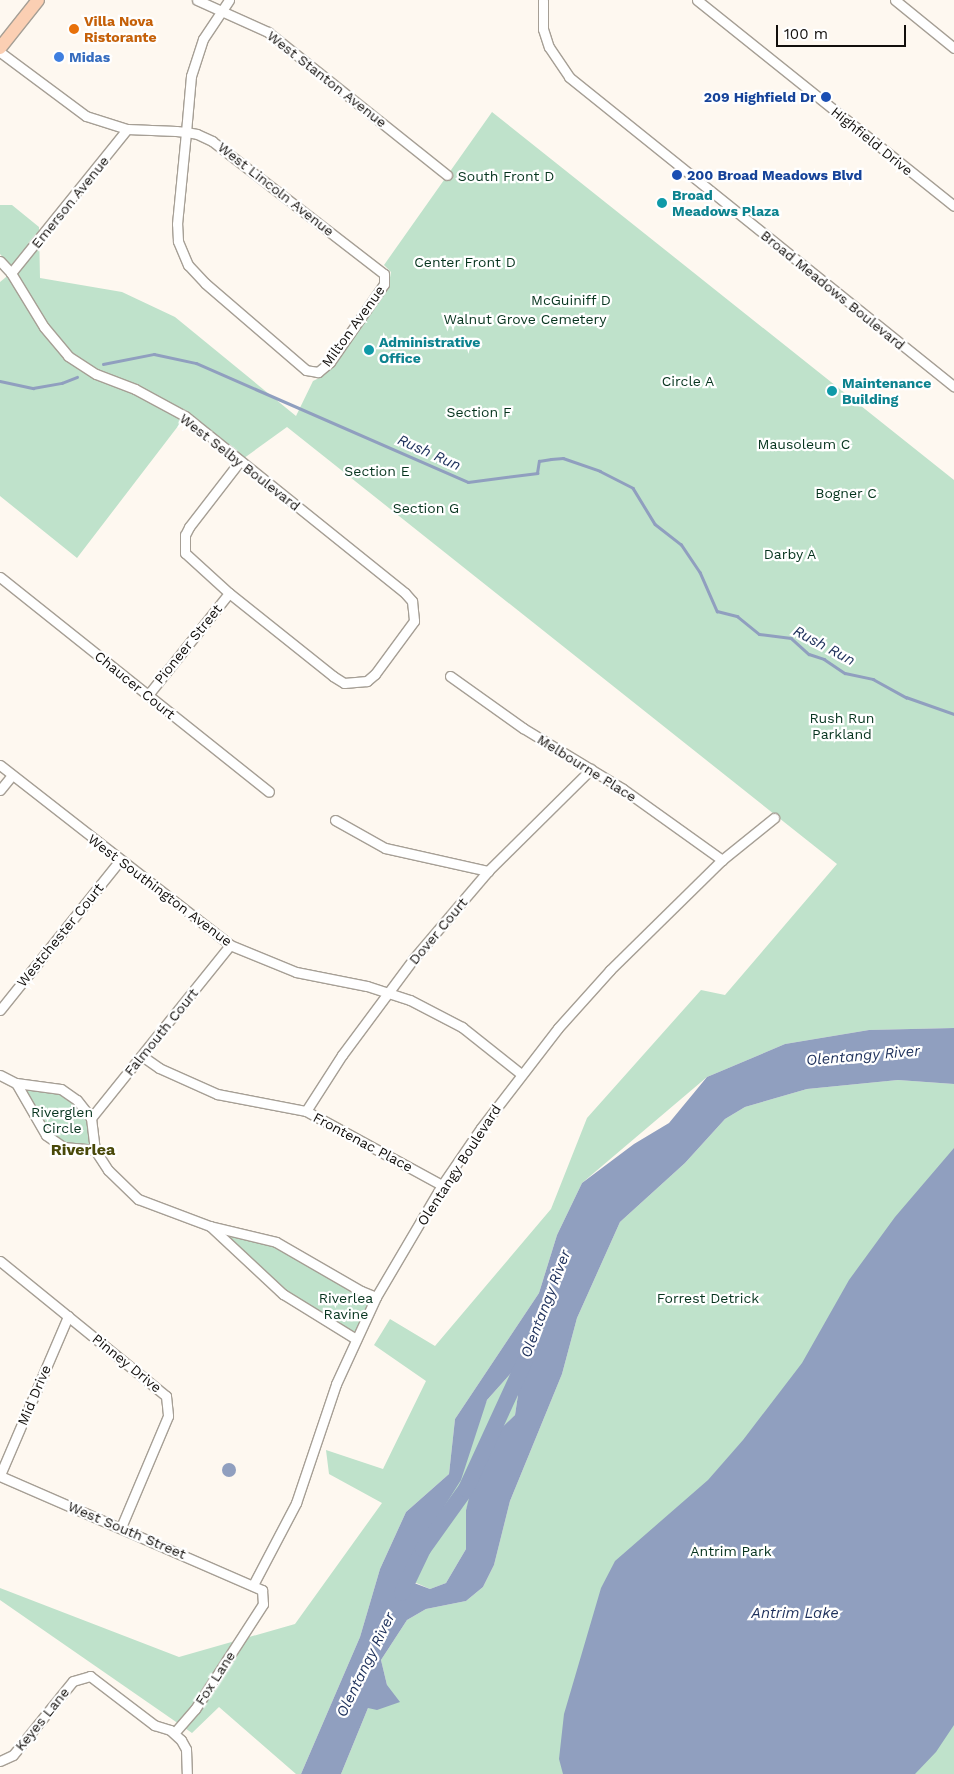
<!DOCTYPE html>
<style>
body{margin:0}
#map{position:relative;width:954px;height:1774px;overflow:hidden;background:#fef8f0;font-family:"Work Sans",sans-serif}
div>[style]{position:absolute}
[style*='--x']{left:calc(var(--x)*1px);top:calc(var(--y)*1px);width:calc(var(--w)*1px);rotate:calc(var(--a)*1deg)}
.green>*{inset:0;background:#bfe2cb}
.water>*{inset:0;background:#909fbf}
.round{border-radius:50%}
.stream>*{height:2.5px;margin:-1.25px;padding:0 1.25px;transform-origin:1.25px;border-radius:1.25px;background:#909fbf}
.river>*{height:16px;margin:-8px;padding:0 8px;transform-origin:8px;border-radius:8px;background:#909fbf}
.roads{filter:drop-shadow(1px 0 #a69f95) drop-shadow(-1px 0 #a69f95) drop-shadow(0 1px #a69f95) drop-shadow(0 -1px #a69f95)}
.minor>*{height:9px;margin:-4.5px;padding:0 4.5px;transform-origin:4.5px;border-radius:4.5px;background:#fff}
.primary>*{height:12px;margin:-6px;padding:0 6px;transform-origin:6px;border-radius:6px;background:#fbcfb3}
.dots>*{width:14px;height:14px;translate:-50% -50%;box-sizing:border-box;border:2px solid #fff;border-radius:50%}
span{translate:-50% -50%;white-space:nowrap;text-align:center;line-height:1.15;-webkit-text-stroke:4.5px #fff;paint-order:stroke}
.food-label{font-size:14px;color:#c56008;font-weight:700}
.left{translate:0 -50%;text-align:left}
.shop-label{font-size:14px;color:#366cbe;font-weight:700}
.street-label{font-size:14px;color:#120f0c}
.transit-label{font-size:14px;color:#164399;font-weight:700}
.right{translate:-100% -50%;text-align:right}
.park-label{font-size:14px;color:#06341e}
.culture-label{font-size:14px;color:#0d838f;font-weight:700}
.water-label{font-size:15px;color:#1d305b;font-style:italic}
.quarter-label{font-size:16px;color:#494909;font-weight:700}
.scale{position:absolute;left:776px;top:25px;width:130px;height:22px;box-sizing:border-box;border:2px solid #120f0c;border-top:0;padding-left:6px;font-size:15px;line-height:18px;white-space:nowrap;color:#120f0c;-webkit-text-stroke:4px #fff;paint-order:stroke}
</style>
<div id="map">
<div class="green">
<i style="clip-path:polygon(492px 112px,954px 480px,954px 1028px,869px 1030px,785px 1044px,707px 1077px,582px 1183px,557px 1235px,539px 1293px,455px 1419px,449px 1474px,406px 1512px,380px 1569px,360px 1637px,301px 1774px,296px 1774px,219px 1707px,192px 1733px,0 1600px,0 1588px,179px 1657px,295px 1624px,382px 1503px,329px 1474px,326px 1450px,383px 1469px,426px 1381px,374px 1345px,390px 1319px,435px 1346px,551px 1209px,587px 1118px,701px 990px,725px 995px,837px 864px,287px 427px,240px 461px,185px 417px,77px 558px,0 496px,0 282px,11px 273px,17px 274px,0 254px,0 205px,12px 205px,39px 227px,40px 278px,122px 292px,175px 317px,296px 416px,313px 381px,323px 376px,389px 283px,391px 272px,384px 265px)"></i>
<i style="clip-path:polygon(898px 1080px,954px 1084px,954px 1774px,341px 1774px,368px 1708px,387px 1685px,381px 1660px,407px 1620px,426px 1609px,466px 1601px,483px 1587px,494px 1565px,510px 1501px,562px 1374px,577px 1318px,620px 1222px,685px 1163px,725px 1119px,745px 1107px,807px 1089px)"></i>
<i style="clip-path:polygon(16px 1083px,61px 1089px,91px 1118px,95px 1150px,83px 1150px,46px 1135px)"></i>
<i style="clip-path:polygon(210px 1226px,276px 1242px,376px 1297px,356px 1339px,283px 1294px)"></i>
<i style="clip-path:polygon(512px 1372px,518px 1395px,515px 1415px,492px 1437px,466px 1510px,466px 1549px,446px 1583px,430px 1589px,414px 1582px,408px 1564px,432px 1523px,487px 1400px)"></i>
</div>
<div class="water">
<i style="clip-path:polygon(evenodd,954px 1028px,954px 1084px,898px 1080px,807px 1089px,745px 1107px,725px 1119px,685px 1163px,620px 1222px,577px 1318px,562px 1374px,510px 1501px,494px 1565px,483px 1587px,466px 1601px,426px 1609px,407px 1620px,381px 1660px,387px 1685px,400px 1702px,377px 1710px,368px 1708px,341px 1774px,301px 1774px,360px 1637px,380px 1569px,406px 1512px,449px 1474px,455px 1419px,539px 1293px,557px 1235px,582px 1183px,634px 1144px,669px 1123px,707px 1077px,785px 1044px,869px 1030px,954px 1028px,512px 1372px,518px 1395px,515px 1415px,492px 1437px,474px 1478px,466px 1510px,466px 1549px,446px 1583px,430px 1589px,414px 1583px,408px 1564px,461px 1480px,487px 1400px,512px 1372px)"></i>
<i style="clip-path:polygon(954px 1148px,954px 1725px,936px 1752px,915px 1774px,563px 1774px,559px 1759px,564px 1714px,601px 1588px,615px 1561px,708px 1480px,743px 1440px,802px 1363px,849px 1280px,895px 1217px)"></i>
<i class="round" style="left:222px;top:1463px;width:14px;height:14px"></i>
</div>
<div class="stream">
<i style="--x:103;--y:364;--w:52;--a:-11.1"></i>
<i style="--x:154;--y:354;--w:43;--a:12.1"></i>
<i style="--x:196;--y:363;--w:297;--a:23.6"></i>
<i style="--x:468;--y:482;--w:70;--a:-7.4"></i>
<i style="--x:537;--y:473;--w:12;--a:-81"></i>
<i style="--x:539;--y:461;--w:12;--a:-9"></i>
<i style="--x:551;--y:459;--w:12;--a:-5"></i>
<i style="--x:563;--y:458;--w:39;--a:19"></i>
<i style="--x:600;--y:471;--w:37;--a:27"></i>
<i style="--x:633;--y:488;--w:42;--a:58.6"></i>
<i style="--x:655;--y:524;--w:33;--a:38"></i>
<i style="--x:681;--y:544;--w:34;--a:56"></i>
<i style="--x:700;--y:572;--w:43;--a:66.4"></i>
<i style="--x:717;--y:611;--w:21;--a:14"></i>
<i style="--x:737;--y:616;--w:28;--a:39"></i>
<i style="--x:759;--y:634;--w:32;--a:7"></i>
<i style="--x:791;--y:638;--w:24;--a:42"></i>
<i style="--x:809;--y:654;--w:16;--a:18"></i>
<i style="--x:824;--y:659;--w:25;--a:34"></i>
<i style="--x:845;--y:673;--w:29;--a:12"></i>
<i style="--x:873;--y:679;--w:38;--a:29"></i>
<i style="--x:906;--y:697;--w:51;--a:19.5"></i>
<i style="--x:0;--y:381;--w:34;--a:12"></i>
<i style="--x:33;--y:388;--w:29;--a:-10"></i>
<i style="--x:62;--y:383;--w:16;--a:-22"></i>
</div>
<div class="river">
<i style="--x:402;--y:1593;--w:49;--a:-64.5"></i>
<i style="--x:423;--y:1549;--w:74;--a:-54.4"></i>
<i style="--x:466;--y:1489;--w:139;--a:-65.3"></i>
</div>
<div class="roads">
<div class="minor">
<i style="--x:197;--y:0;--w:78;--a:24.3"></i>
<i style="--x:268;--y:32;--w:229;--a:38.6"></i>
<i style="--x:543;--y:0;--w:29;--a:90"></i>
<i style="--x:543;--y:29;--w:19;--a:72"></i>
<i style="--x:549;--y:47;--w:36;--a:56"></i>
<i style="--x:569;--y:77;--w:494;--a:38.8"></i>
<i style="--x:697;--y:0;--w:329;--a:38.7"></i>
<i style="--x:895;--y:0;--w:76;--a:39.1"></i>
<i style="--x:0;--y:52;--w:107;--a:36.7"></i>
<i style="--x:86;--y:116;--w:43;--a:17.6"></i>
<i style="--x:127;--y:129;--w:49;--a:2.3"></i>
<i style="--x:176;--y:131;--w:10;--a:6"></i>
<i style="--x:186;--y:132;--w:11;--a:10"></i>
<i style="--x:197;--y:134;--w:17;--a:25"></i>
<i style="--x:212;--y:141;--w:217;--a:37.7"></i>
<i style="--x:384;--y:274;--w:10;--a:90"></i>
<i style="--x:384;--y:284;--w:95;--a:124.7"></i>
<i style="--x:330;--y:362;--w:16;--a:140"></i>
<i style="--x:318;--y:372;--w:12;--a:-171"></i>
<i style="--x:306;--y:370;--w:133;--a:-139.3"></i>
<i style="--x:205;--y:283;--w:25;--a:-133"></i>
<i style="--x:188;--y:265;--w:26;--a:-113"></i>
<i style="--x:178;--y:241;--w:17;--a:-93"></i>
<i style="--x:177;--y:224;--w:92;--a:-84.4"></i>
<i style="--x:186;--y:132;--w:56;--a:-84.9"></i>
<i style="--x:191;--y:76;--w:39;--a:-72"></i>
<i style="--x:203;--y:39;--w:47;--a:-56.3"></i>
<i style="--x:0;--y:261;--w:16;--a:47"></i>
<i style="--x:11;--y:273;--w:63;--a:58.6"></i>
<i style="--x:44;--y:327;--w:38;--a:50"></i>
<i style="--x:68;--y:356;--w:33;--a:33"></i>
<i style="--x:96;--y:374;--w:42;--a:21"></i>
<i style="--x:135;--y:389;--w:57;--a:28.4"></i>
<i style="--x:185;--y:416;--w:282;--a:38.8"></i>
<i style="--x:405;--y:593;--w:11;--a:49"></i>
<i style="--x:412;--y:601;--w:20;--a:84"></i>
<i style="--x:414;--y:621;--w:66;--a:126.3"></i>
<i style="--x:375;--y:674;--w:11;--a:139"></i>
<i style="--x:367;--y:681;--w:23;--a:175"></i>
<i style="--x:344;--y:683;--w:13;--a:-148"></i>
<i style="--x:333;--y:676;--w:133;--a:-141.4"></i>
<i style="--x:229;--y:593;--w:59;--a:-137.7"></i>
<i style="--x:185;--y:553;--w:18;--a:-90"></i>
<i style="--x:185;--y:535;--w:9;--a:-63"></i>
<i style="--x:189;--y:527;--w:83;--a:-52.3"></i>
<i style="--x:11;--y:273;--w:185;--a:-51.1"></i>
<i style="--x:0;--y:577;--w:344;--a:38.6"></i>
<i style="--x:450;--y:676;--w:90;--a:35.5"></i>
<i style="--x:523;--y:728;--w:117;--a:31.4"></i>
<i style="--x:623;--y:789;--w:122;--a:35.6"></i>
<i style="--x:148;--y:695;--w:130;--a:-51.5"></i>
<i style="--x:0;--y:765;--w:292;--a:38"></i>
<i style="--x:230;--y:945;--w:71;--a:22.2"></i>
<i style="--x:296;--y:972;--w:72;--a:11.2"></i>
<i style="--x:367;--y:986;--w:45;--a:18"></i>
<i style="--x:410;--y:1000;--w:59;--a:27.4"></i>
<i style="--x:462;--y:1027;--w:75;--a:38.5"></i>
<i style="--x:0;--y:790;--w:19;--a:-51"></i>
<i style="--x:335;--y:820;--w:57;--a:29.2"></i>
<i style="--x:385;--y:848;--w:106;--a:12.6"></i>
<i style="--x:0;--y:1010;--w:192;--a:-51.3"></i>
<i style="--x:142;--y:1056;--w:21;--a:35"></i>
<i style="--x:159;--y:1068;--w:64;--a:24.1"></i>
<i style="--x:217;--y:1094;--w:91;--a:10.8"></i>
<i style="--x:306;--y:1111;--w:155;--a:28.6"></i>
<i style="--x:0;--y:1075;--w:18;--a:27"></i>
<i style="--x:16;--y:1083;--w:45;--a:7.6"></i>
<i style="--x:61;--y:1089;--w:19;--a:35"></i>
<i style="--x:77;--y:1100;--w:23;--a:52"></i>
<i style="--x:91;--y:1118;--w:32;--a:83"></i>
<i style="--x:95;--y:1150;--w:24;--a:57"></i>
<i style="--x:108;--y:1170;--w:42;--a:44"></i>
<i style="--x:138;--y:1199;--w:77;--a:20.6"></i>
<i style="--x:210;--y:1226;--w:68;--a:13.6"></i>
<i style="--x:276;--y:1242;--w:98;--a:30"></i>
<i style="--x:361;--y:1291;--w:16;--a:22"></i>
<i style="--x:16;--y:1083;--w:60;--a:60"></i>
<i style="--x:46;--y:1135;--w:21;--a:35"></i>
<i style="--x:63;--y:1147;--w:32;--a:5"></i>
<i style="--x:306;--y:1111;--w:67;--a:-57.3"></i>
<i style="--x:342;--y:1055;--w:121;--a:-53.4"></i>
<i style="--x:414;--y:958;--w:114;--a:-49.6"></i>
<i style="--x:488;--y:871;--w:145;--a:-44.7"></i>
<i style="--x:91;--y:1118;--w:222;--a:-51.2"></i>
<i style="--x:210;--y:1226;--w:100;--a:43"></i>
<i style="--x:283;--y:1294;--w:86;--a:31.7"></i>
<i style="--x:0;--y:1261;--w:214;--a:39.1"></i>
<i style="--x:166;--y:1396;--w:20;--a:84"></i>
<i style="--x:168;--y:1416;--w:121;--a:112.9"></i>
<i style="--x:0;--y:1475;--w:173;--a:-66.8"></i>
<i style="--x:0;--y:1476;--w:286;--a:23.5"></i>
<i style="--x:262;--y:1590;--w:14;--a:86"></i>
<i style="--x:263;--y:1604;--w:125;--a:122.9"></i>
<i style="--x:195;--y:1709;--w:32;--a:131"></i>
<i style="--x:253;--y:1585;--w:93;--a:-62.3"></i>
<i style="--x:296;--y:1503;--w:126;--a:-71.4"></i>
<i style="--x:336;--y:1384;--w:96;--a:-65.3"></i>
<i style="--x:376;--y:1297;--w:130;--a:-59.5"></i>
<i style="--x:442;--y:1185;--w:69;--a:-55.6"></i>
<i style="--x:481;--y:1128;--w:126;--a:-52.4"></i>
<i style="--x:558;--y:1028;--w:78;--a:-48.1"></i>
<i style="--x:610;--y:970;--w:157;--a:-44.5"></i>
<i style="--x:722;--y:860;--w:67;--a:-38.9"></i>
<i style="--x:0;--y:1761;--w:14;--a:-25"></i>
<i style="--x:13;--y:1755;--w:95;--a:-51"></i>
<i style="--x:73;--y:1681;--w:18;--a:-16"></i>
<i style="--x:90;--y:1676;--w:81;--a:37.4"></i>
<i style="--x:154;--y:1725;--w:17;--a:17"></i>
<i style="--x:170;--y:1730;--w:15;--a:42"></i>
<i style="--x:181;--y:1740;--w:10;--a:61"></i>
<i style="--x:186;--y:1749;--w:25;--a:88"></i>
</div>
<div class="primary">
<i style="--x:0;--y:48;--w:61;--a:-51.6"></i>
</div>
</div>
<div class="dots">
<i style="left:74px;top:29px;background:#e8710a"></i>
<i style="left:59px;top:57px;background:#3f7fe0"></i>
<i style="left:826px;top:97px;background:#1a4fb4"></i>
<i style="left:677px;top:175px;background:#1a4fb4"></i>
<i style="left:662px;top:203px;background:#0f9aa8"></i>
<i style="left:369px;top:350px;background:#0f9aa8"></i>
<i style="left:832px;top:391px;background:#0f9aa8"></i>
</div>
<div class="food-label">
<span class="left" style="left:84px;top:29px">Villa Nova<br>Ristorante</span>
</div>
<div class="shop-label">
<span class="left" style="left:69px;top:57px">Midas</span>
</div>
<div class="street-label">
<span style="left:327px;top:79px;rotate:38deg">West Stanton Avenue</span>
<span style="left:872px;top:141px;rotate:39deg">Highfield Drive</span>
<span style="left:276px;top:189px;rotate:38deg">West Lincoln Avenue</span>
<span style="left:70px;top:202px;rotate:-51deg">Emerson Avenue</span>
<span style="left:833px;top:290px;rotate:39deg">Broad Meadows Boulevard</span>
<span style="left:353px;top:326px;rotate:-54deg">Milton Avenue</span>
<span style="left:240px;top:462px;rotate:38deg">West Selby Boulevard</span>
<span style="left:188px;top:644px;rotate:-51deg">Pioneer Street</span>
<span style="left:135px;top:685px;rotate:39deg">Chaucer Court</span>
<span style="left:587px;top:768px;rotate:32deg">Melbourne Place</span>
<span style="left:160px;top:890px;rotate:37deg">West Southington Avenue</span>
<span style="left:438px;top:931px;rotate:-50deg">Dover Court</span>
<span style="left:60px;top:935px;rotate:-51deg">Westchester Court</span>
<span style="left:161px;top:1032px;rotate:-51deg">Falmouth Court</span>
<span style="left:363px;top:1142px;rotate:28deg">Frontenac Place</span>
<span style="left:459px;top:1165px;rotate:-57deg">Olentangy Boulevard</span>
<span style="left:127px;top:1363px;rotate:39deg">Pinney Drive</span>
<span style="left:34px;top:1395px;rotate:-67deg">Mid Drive</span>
<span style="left:127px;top:1530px;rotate:23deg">West South Street</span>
<span style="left:215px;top:1678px;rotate:-57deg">Fox Lane</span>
<span style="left:42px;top:1719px;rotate:-51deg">Keyes Lane</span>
</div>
<div class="transit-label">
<span class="right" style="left:816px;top:97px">209 Highfield Dr</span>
<span class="left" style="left:687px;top:175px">200 Broad Meadows Blvd</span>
</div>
<div class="park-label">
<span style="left:506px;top:176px">South Front D</span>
<span style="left:465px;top:262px">Center Front D</span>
<span style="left:571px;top:300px">McGuiniff D</span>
<span style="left:525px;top:319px">Walnut Grove Cemetery</span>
<span style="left:688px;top:381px">Circle A</span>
<span style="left:479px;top:412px">Section F</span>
<span style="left:804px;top:444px">Mausoleum C</span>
<span style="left:377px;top:471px">Section E</span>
<span style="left:846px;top:493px">Bogner C</span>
<span style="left:426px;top:508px">Section G</span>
<span style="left:790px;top:554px">Darby A</span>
<span style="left:842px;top:726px">Rush Run<br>Parkland</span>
<span style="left:62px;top:1120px">Riverglen<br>Circle</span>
<span style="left:346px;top:1306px">Riverlea<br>Ravine</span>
<span style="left:708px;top:1298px">Forrest Detrick</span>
<span style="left:731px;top:1551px">Antrim Park</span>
</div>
<div class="culture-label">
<span class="left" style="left:672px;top:203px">Broad<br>Meadows Plaza</span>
<span class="left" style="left:379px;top:350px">Administrative<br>Office</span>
<span class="left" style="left:842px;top:391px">Maintenance<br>Building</span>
</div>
<div class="water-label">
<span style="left:429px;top:453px;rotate:24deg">Rush Run</span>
<span style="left:824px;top:646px;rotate:28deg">Rush Run</span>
<span style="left:863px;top:1056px;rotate:-5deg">Olentangy River</span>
<span style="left:546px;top:1304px;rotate:-69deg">Olentangy River</span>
<span style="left:795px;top:1614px">Antrim Lake</span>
<span style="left:366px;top:1665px;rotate:-64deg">Olentangy River</span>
</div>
<div class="quarter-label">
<span style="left:83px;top:1150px">Riverlea</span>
</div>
<div class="scale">100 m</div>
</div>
